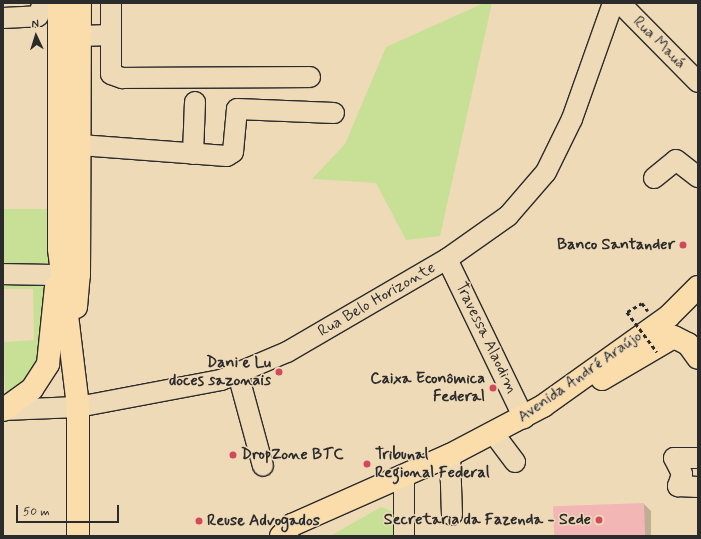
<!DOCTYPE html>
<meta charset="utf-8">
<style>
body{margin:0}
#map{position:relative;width:701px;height:539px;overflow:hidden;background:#efdab8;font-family:Mynerve,sans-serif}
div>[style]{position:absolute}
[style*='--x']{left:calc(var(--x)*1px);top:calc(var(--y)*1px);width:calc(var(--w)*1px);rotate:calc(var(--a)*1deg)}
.green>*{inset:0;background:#c7e096}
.shadow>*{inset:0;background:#0003}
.building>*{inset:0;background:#f2b6b4;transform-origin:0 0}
.path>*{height:2.5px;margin-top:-1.25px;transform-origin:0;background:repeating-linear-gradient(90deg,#2b2b2b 0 4px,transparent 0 7px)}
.roads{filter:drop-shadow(1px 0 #2b2b2b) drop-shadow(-1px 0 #2b2b2b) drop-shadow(0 1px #2b2b2b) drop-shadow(0 -1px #2b2b2b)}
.minor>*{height:20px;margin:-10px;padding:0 10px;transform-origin:10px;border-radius:10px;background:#efdab8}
.major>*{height:22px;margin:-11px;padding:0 11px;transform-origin:11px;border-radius:11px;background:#faddab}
.path-bridge>*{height:2.5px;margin-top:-1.25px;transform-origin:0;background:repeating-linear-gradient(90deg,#2b2b2b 0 4px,transparent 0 7px)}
.dots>*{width:11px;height:11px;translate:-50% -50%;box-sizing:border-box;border:2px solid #efdab8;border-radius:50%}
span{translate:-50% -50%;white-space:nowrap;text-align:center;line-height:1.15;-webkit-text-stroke:3px #efdab8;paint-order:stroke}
.street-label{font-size:16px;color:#2b2b2b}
.poi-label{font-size:16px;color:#2b2b2b;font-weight:700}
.right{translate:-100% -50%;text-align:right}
.left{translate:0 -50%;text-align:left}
.frame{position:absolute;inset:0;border:4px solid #2b2b2b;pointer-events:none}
.north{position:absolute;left:16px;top:16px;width:40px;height:40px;-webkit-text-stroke:3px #efdab8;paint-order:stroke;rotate:356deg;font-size:11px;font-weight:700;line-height:16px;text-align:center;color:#2b2b2b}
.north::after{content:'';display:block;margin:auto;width:14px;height:18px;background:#2b2b2b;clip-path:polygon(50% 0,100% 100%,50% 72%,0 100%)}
.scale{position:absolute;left:16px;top:505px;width:103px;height:18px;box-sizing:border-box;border:2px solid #2b2b2b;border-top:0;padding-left:5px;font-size:12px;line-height:14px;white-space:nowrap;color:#2b2b2b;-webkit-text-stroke:3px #efdab8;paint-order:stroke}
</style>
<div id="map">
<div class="green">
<i style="clip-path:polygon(484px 3px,492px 3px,440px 236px,406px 240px,376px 183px,312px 179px,345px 144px,386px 47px)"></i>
<i style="clip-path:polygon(3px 209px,54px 209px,47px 360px,27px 391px,5px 393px,4px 342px,34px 340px,33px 289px,3px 289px)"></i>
<i style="clip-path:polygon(381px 507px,392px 511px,395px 517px,395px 536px,330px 536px)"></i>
</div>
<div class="shadow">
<i style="clip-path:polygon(644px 504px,651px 511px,651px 536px,554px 536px)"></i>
</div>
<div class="building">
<i style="left:644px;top:503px;width:33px;height:91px;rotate:88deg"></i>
</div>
<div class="path">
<i style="--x:627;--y:312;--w:17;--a:-31"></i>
<i style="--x:642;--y:303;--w:10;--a:53"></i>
</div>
<div class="roads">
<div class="minor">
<i style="--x:111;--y:3;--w:71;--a:90"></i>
<i style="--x:111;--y:74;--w:12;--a:20"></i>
<i style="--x:122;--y:78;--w:188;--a:-0.3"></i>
<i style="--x:620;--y:3;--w:111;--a:45.4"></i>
<i style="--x:3;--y:18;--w:35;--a:-3"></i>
<i style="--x:38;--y:16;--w:14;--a:-69"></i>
<i style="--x:80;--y:36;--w:31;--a:-2"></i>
<i style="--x:80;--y:145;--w:147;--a:4.3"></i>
<i style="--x:227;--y:156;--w:7;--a:-34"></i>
<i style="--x:233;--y:152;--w:43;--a:-84.7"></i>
<i style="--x:237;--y:109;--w:97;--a:2.4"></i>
<i style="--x:193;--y:154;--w:52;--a:-87.8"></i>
<i style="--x:654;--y:178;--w:28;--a:-39"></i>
<i style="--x:676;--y:160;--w:28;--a:38"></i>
<i style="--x:447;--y:259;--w:177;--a:64.2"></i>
<i style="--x:3;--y:274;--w:54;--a:1.1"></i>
<i style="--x:238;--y:374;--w:95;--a:74.8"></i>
<i style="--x:3;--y:410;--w:75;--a:-2.3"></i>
<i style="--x:78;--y:407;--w:146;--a:-10.7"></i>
<i style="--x:221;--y:380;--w:72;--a:-23"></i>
<i style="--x:287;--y:352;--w:185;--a:-30.2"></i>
<i style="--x:447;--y:259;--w:75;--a:-35.2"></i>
<i style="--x:508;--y:216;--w:58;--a:-49.2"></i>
<i style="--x:546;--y:172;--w:59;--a:-63.9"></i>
<i style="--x:572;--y:119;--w:123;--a:-70.5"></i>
<i style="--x:494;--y:434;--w:35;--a:53"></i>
<i style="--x:450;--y:455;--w:60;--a:88.1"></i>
<i style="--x:674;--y:458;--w:18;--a:63"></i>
<i style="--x:682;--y:474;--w:13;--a:108"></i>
<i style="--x:678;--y:486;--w:20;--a:3"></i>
<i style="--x:674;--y:458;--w:24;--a:0"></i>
<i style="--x:404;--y:475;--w:61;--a:90"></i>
</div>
<div class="major">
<i style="--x:59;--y:3;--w:246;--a:90"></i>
<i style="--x:59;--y:249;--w:159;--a:83.1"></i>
<i style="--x:78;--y:407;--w:129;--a:90"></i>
<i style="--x:76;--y:307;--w:32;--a:-85"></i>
<i style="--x:79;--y:275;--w:272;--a:-89.8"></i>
<i style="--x:602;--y:379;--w:83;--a:-30.3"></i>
<i style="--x:674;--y:337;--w:16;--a:27"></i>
<i style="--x:688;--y:344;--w:17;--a:54"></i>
<i style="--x:3;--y:410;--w:36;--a:-36"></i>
<i style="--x:32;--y:389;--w:30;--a:-57"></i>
<i style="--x:48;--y:364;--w:77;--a:-84.1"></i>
<i style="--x:281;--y:536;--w:16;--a:-45"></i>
<i style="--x:292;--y:525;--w:173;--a:-23.9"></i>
<i style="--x:450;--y:455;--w:105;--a:-27.8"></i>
<i style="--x:543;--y:406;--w:155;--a:-35.5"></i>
<i style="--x:669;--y:316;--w:41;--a:-45"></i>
</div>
</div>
<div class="path-bridge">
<i style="--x:627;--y:312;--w:50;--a:53.1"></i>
</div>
<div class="dots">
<i style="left:683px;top:245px;background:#d1495b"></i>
<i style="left:279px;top:372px;background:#d1495b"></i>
<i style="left:493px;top:388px;background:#d1495b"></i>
<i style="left:233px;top:455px;background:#d1495b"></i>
<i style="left:367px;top:464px;background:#d1495b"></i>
<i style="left:599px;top:520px;background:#d1495b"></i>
<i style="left:199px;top:521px;background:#d1495b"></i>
</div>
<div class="street-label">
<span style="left:659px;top:43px;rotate:45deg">Rua Mauá</span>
<span style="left:377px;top:300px;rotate:-30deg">Rua Belo Horizonte</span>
<span style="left:486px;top:338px;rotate:64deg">Travessa Alaodim</span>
<span style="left:580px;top:377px;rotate:-35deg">Avenida André Araújo</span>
</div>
<div class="poi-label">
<span class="right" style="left:675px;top:245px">Banco Santander</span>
<span class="right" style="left:271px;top:372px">Dani e Lu<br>doces sazonais</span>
<span class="right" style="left:485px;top:388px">Caixa Econômica<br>Federal</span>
<span class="left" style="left:241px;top:455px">DropZone BTC</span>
<span class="left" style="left:375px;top:464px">Tribunal<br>Regional Federal</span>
<span class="right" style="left:591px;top:520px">Secretaria da Fazenda - Sede</span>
<span class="left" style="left:207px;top:521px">Reuse Advogados</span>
</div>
<div class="frame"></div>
<div class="north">N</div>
<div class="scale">50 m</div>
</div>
